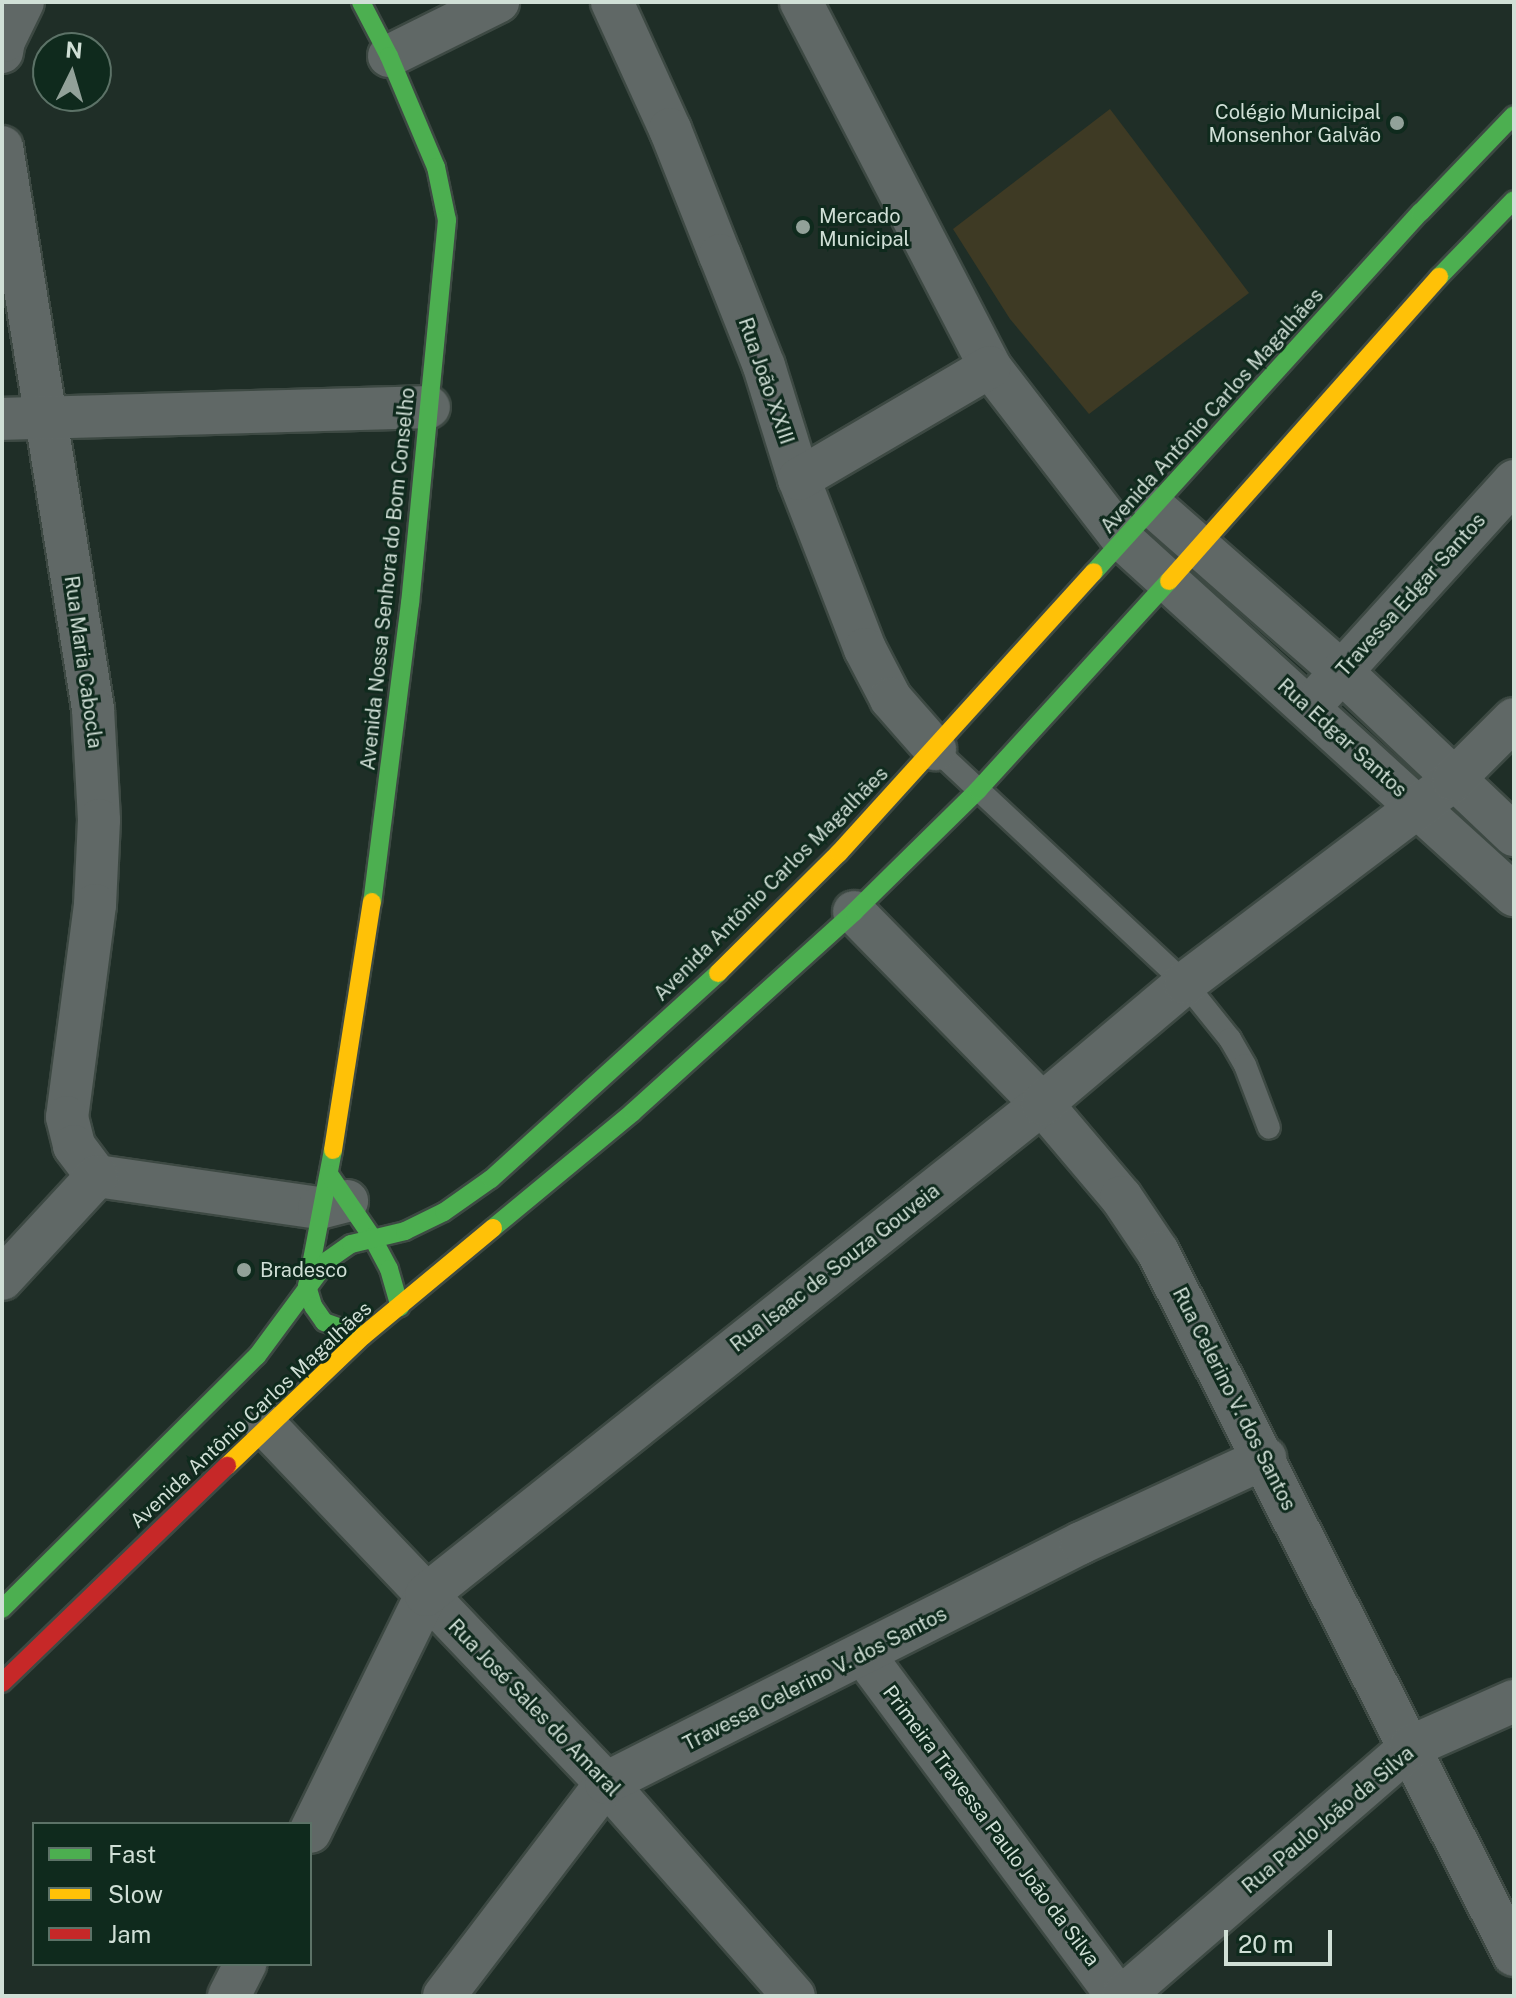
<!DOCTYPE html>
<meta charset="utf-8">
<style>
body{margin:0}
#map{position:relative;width:1516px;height:1998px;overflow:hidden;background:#1f2e27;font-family:"Public Sans",sans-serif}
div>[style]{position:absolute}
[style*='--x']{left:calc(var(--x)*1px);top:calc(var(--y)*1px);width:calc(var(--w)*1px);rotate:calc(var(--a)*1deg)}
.green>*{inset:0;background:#3e3a24}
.roads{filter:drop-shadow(2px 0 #3d4943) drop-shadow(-2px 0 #3d4943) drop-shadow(0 2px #3d4943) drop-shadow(0 -2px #3d4943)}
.lane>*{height:22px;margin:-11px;padding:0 11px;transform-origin:11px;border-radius:11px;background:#606866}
.street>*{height:42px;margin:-21px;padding:0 21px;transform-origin:21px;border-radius:21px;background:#606866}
.fast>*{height:18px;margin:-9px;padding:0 9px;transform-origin:9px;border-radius:9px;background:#4caf50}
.slow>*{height:18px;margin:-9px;padding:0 9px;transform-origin:9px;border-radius:9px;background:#ffc107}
.jam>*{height:18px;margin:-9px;padding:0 9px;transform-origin:9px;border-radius:9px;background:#c62828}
.dots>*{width:22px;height:22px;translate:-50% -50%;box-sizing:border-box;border:4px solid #0f2a1d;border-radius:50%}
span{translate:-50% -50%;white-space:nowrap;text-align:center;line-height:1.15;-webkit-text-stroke:6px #0f2a1d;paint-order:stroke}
.poi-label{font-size:20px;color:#d0dfd6}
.right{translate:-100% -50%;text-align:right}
.left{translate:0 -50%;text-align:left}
.street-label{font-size:20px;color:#d0dfd6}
.frame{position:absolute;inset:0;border:4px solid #d0dfd6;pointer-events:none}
.legend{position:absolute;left:32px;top:1822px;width:280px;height:144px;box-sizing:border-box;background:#0f2a1d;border:2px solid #5c7267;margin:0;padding:10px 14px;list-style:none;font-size:24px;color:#d0dfd6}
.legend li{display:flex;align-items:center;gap:16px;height:40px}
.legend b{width:40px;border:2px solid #5c7267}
.north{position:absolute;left:32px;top:32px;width:80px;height:80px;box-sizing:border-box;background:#0f2a1d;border:2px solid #5c7267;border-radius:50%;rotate:5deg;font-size:22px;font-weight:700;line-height:32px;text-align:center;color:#d0dfd6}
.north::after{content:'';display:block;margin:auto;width:28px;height:36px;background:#92a199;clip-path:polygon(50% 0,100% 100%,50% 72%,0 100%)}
.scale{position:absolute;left:1224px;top:1930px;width:108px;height:36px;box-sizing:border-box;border:4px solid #d0dfd6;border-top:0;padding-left:10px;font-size:24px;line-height:28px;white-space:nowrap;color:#d0dfd6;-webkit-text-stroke:6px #0f2a1d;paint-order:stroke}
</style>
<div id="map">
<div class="green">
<i style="clip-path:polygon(1110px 109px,1249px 293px,1089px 414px,1010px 319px,953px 229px)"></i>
</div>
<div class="roads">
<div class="lane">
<i style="--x:935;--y:749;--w:342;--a:43.1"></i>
<i style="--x:1185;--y:983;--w:72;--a:51.2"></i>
<i style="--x:1230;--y:1039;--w:30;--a:60"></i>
<i style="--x:1245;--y:1065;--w:67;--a:69.1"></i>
</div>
<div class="street">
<i style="--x:612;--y:2;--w:140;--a:65.5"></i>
<i style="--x:670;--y:129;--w:136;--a:68.4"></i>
<i style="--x:720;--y:255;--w:119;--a:68.4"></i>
<i style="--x:764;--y:366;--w:118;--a:72.8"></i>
<i style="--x:799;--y:479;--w:182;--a:68.8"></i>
<i style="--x:865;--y:649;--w:56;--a:62.5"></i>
<i style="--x:891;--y:699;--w:67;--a:48.7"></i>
<i style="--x:801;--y:2;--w:411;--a:62.6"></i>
<i style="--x:990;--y:367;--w:220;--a:52.4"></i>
<i style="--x:1124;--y:541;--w:527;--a:42.23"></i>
<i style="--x:2;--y:52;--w:11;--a:-80"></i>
<i style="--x:4;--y:41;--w:43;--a:-64"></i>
<i style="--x:389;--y:56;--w:122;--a:-26.4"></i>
<i style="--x:2;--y:147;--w:569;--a:80.8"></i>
<i style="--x:93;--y:709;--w:111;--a:86.9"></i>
<i style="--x:99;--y:820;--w:85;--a:92.7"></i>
<i style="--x:95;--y:905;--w:214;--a:97.5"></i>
<i style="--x:67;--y:1117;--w:30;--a:76"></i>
<i style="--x:74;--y:1146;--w:38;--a:53"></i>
<i style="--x:2;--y:419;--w:427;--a:-1.6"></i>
<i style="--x:799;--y:479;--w:221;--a:-30.4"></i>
<i style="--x:1155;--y:508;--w:249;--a:41.3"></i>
<i style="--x:1342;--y:672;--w:237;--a:43.5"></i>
<i style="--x:1323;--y:692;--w:285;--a:-47.8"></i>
<i style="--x:854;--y:912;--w:269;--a:45.6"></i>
<i style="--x:1042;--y:1104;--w:122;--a:49.7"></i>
<i style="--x:1121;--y:1197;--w:66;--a:56.1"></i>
<i style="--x:1158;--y:1252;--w:788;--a:63.14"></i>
<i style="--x:97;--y:1176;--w:224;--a:8.2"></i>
<i style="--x:319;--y:1208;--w:29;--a:-14"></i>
<i style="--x:2;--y:1279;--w:140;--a:-47.3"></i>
<i style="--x:266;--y:1426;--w:493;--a:46.4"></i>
<i style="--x:606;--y:1783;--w:284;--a:48.6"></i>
<i style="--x:864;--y:1655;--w:425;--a:53.4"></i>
<i style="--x:310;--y:1832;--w:264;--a:-63.9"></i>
<i style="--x:426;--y:1595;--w:788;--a:-38.56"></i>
<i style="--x:1042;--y:1104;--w:187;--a:-40.2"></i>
<i style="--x:1185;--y:983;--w:336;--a:-37.1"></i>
<i style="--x:1453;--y:780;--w:86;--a:-45"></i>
<i style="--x:229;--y:1996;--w:36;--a:-63"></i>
<i style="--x:444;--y:1996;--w:268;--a:-52.7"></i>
<i style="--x:606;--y:1783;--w:532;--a:-26.81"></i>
<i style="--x:1081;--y:1543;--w:203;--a:-24.8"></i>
<i style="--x:1123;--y:1996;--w:380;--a:-40.9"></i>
<i style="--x:1410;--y:1747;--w:114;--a:-23.9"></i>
</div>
<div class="fast">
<i style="--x:361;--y:2;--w:61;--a:62.6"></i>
<i style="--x:389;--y:56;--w:121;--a:67.1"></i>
<i style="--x:436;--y:167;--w:54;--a:78.3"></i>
<i style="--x:447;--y:220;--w:385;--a:95.5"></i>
<i style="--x:410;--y:603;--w:301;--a:97.2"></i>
<i style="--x:1439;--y:277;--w:107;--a:-45.8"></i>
<i style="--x:1094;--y:572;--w:486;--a:-47.8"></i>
<i style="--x:1421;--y:212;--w:134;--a:-46.2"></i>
<i style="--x:333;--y:1150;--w:138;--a:100.8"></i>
<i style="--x:307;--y:1286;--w:21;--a:73"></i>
<i style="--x:313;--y:1306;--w:19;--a:55"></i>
<i style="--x:324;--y:1322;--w:41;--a:19.7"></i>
<i style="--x:329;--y:1174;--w:76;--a:55.7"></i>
<i style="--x:372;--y:1237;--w:36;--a:62"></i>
<i style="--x:389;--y:1269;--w:40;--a:74"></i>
<i style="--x:493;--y:1228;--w:182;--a:-39.6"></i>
<i style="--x:633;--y:1112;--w:298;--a:-42.1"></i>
<i style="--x:854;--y:912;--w:174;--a:-44.5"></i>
<i style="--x:978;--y:790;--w:283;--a:-47.6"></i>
<i style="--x:2;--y:1609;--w:359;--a:-44.8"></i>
<i style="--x:257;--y:1356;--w:119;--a:-53.5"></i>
<i style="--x:328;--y:1260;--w:28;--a:-35"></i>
<i style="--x:351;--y:1244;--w:56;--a:-13.5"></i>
<i style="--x:405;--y:1231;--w:43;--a:-26"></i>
<i style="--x:444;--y:1212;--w:57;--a:-35.1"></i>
<i style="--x:491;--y:1179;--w:307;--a:-42.2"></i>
</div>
<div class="slow">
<i style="--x:1169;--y:581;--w:407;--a:-48.4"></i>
<i style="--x:718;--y:973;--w:170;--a:-44.8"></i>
<i style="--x:839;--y:853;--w:379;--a:-47.8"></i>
<i style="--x:333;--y:1150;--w:251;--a:-81.1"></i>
<i style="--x:227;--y:1466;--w:188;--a:-43.7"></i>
<i style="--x:363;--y:1336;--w:169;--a:-39.7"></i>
</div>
<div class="jam">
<i style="--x:2;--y:1683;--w:313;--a:-44"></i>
</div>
</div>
<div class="dots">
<i style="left:1397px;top:123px;background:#92a199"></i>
<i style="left:803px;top:227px;background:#92a199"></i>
<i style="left:244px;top:1270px;background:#92a199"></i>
</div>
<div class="poi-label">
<span class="right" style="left:1381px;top:124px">Colégio Municipal<br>Monsenhor Galvão</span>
<span class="left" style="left:819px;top:228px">Mercado<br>Municipal</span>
<span class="left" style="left:260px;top:1270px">Bradesco</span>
</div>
<div class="street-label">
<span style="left:766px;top:381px;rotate:71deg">Rua João XXIII</span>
<span style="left:1212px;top:411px;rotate:-48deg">Avenida Antônio Carlos Magalhães</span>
<span style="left:388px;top:579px;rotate:-84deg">Avenida Nossa Senhora do Bom Conselho</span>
<span style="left:1411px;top:595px;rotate:-48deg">Travessa Edgar Santos</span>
<span style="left:83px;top:662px;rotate:82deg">Rua Maria Cabocla</span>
<span style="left:1342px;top:738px;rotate:42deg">Rua Edgar Santos</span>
<span style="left:771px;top:884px;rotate:-45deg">Avenida Antônio Carlos Magalhães</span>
<span style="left:835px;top:1268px;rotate:-38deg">Rua Isaac de Souza Gouveia</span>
<span style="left:1234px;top:1399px;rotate:63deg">Rua Celerino V. dos Santos</span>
<span style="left:251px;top:1415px;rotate:-43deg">Avenida Antônio Carlos Magalhães</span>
<span style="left:815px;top:1679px;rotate:-27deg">Travessa Celerino V. dos Santos</span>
<span style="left:534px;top:1708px;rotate:46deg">Rua José Sales do Amaral</span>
<span style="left:1328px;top:1820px;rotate:-40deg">Rua Paulo João da Silva</span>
<span style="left:991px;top:1826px;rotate:53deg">Primeira Travessa Paulo João da Silva</span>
</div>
<div class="frame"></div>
<ul class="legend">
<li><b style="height:10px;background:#4caf50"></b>Fast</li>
<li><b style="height:10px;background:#ffc107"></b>Slow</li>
<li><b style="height:10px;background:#c62828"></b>Jam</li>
</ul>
<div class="north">N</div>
<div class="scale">20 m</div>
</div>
